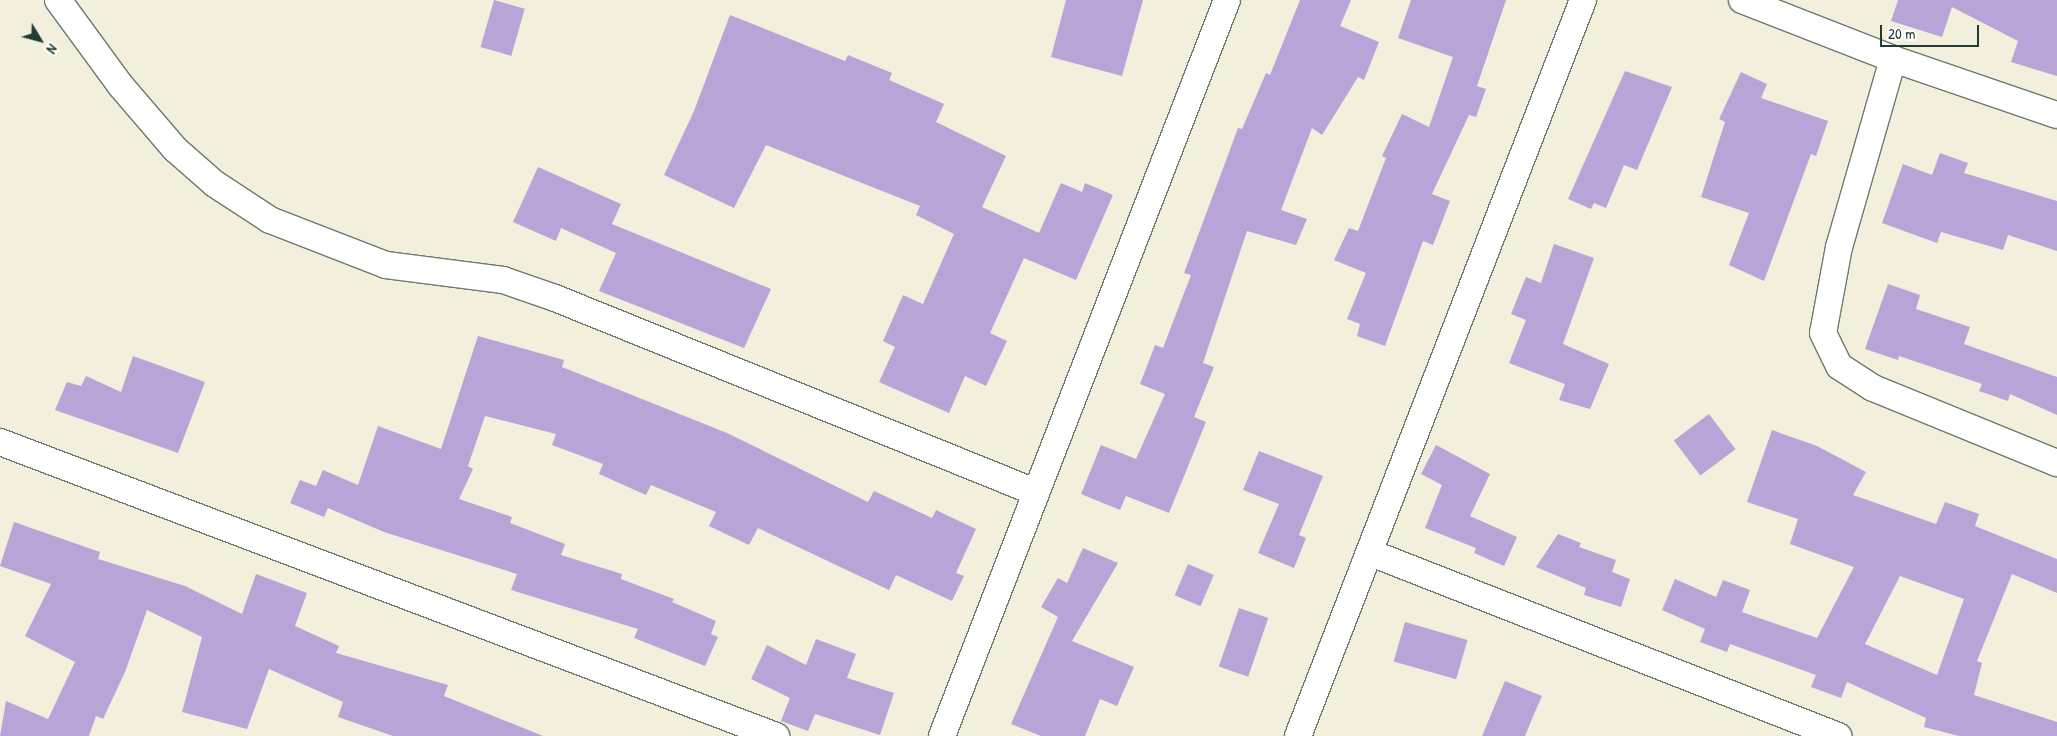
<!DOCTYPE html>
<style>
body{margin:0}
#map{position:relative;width:2057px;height:736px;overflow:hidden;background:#f2efdc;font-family:"Patrick Hand",sans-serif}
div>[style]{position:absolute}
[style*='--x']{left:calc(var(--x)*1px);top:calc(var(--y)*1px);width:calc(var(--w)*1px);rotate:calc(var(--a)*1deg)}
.building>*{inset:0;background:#b9a4d7;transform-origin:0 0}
.roads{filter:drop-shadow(1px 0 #697b6f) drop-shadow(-1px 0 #697b6f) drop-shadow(0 1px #697b6f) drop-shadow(0 -1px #697b6f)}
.minor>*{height:26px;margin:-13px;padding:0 13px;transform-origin:13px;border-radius:13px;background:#fff}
span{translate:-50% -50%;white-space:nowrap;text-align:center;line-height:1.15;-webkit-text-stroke:4px #fff;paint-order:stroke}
.north{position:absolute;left:15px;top:15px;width:50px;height:50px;-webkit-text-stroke:4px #fff;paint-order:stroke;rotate:127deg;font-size:14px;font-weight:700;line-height:20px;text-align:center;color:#1f3d34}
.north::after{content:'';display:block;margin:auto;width:18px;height:22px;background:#1f3d34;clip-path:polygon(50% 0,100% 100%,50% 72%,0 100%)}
.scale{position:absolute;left:1880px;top:25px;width:99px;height:22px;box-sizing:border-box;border:2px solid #1f3d34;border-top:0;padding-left:6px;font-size:15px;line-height:18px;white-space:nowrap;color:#1f3d34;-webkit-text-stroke:4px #fff;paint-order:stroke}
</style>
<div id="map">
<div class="building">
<i style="left:494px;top:0;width:32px;height:49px;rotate:16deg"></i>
<i style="clip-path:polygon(1066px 0,1143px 0,1122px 76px,1051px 57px)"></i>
<i style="clip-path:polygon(1300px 0,1351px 0,1340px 26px,1379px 42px,1364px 80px,1358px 77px,1322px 135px,1312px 128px,1281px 210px,1307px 219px,1296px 245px,1247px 231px,1203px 363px,1214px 367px,1194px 417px,1206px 422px,1169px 513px,1126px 496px,1120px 510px,1081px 494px,1101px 445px,1136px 459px,1165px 394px,1140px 384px,1155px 345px,1163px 348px,1191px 275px,1184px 273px,1238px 128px,1242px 129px,1266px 73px,1270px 75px)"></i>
<i style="clip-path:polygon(1411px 0,1506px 0,1477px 86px,1486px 89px,1476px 117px,1469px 115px,1432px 194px,1450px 201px,1433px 245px,1423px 241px,1385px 346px,1357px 336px,1360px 324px,1347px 319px,1366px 273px,1334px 260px,1349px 228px,1358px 231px,1386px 158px,1382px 156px,1402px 114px,1429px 127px,1453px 57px,1398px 38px)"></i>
<i style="clip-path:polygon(1898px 0,2057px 0,2057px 76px,2011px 62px,2018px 41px,1952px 7px,1942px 37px,1891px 21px)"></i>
<i style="clip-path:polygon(730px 15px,845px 61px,848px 55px,892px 73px,889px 80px,944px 104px,936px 122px,1006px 156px,982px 207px,1039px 233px,1061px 183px,1082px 192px,1085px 183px,1113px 195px,1076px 280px,1024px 258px,990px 333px,1007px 341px,986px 386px,965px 376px,949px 413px,879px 382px,895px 347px,883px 341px,903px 295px,923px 304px,954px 234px,916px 215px,920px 206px,766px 145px,734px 208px,664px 175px,694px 111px)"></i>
<i style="clip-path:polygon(1625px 71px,1672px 87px,1637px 170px,1624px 165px,1606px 208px,1594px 203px,1591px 209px,1568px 199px)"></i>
<i style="clip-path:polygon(1741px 72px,1767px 84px,1761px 98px,1828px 121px,1816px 156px,1811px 154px,1764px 281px,1729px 265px,1749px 213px,1701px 197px,1725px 122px,1719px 119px)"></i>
<i style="clip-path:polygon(1940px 153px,1968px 163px,1964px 173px,2057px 201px,2057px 251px,2008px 235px,2003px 250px,1941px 232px,1937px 243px,1882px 223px,1903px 164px,1932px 175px)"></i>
<i style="clip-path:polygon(538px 167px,621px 204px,612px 224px,771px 289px,744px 348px,599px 291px,616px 253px,561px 228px,556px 241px,513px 222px)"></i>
<i style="clip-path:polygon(1554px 244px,1594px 258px,1563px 344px,1609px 364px,1590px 409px,1559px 400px,1565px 384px,1509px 363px,1526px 320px,1511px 314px,1526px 277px,1541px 283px)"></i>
<i style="clip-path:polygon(1888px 284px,1920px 295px,1916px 309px,1970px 327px,1964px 344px,2057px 377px,2057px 415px,2010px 394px,2008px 401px,1979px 391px,1982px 384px,1899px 356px,1898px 360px,1865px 349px)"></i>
<i style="clip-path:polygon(478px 336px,564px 360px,562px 367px,727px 433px,868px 502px,874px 491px,932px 518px,936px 510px,976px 529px,956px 573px,964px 576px,952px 601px,896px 575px,889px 590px,758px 528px,749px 545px,709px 526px,716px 512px,651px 485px,646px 495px,599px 474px,603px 464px,552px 445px,556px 434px,485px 416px,468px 466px,473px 469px,459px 499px,512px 517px,510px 523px,565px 544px,561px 555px,622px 574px,621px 579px,674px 599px,672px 602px,716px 621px,711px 634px,718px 637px,705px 666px,634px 638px,638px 629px,511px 590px,517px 574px,384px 532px,328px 508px,324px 517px,290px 503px,300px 480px,316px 486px,323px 470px,358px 485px,378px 426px,441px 449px)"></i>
<i style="clip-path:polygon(133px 356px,205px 382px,178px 453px,55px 410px,67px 382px,81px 386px,86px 376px,121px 392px)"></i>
<i style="left:1709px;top:414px;width:44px;height:44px;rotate:53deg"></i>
<i style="clip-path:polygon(evenodd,1772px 430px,1817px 446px,1866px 472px,1853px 495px,1936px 524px,1945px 502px,1979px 514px,1975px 526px,2057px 559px,2057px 593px,2012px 574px,1977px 661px,1982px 663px,1974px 695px,2057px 722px,2057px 736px,1959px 736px,1924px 727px,1926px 718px,1847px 682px,1841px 698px,1811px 687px,1816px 675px,1730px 644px,1727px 652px,1700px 642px,1705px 629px,1662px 610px,1675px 579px,1716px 597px,1723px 580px,1750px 590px,1742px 612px,1817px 638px,1854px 567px,1790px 544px,1798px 519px,1747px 502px,1772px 430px,1900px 576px,1964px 599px,1937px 675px,1865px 644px,1900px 576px)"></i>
<i style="clip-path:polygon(1436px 445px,1490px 474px,1470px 516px,1517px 537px,1504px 566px,1474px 553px,1476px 548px,1425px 528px,1442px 485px,1421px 474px)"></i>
<i style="clip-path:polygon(1259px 451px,1323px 476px,1299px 535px,1306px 538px,1294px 568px,1258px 553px,1279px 504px,1243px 490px)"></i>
<i style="clip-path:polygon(14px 522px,100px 552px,98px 559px,185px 586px,242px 614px,256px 574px,307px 593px,295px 626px,339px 646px,336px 653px,448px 685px,444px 696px,543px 736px,393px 736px,338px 717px,343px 702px,269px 669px,247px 729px,182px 712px,202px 637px,147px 610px,125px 672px,103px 719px,96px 716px,89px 736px,0 736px,6px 701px,48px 719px,75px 662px,25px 636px,51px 584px,0 566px)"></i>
<i style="clip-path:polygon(1558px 534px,1581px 543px,1579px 547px,1616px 560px,1612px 572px,1630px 579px,1621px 607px,1584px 595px,1586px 588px,1536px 567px)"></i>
<i style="clip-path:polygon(1083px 548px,1118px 563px,1072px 641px,1134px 667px,1117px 706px,1100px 699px,1085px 736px,1041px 736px,1011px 724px,1058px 617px,1041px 607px,1058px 578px,1067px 583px)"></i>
<i style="left:1188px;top:564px;width:28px;height:34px;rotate:23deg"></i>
<i style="left:1239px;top:608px;width:31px;height:62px;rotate:19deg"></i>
<i style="left:1405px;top:622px;width:65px;height:41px;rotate:16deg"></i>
<i style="clip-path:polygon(816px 639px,856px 654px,847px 678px,894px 693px,880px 735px,815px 714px,808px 731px,781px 721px,790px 698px,751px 679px,767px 645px,806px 665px)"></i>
<i style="clip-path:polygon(1505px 681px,1542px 696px,1534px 714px,1525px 736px,1482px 736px)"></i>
</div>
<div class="roads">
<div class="minor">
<i style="--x:58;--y:0;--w:107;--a:53.8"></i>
<i style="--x:121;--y:86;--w:83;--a:49.4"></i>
<i style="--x:175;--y:149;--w:53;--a:41.2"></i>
<i style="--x:215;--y:184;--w:66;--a:33.2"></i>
<i style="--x:270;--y:220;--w:124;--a:21.2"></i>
<i style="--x:386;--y:265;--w:118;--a:7.3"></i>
<i style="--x:503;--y:280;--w:55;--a:19.1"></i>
<i style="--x:555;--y:298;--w:518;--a:22.01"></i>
<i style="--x:1742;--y:0;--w:162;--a:21.3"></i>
<i style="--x:1893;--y:59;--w:173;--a:18.9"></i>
<i style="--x:1893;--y:59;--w:196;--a:106"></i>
<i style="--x:1839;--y:247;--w:87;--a:100.5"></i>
<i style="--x:1823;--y:333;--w:37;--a:64"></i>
<i style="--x:1839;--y:366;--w:40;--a:32.9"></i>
<i style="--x:1873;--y:388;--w:199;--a:22.2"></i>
<i style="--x:0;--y:442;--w:830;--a:20.75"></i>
<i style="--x:1371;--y:553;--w:502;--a:21.4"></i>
<i style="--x:942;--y:736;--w:789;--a:-68.83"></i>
<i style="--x:1298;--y:736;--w:789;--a:-68.83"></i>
</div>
</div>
<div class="north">N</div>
<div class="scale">20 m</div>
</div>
